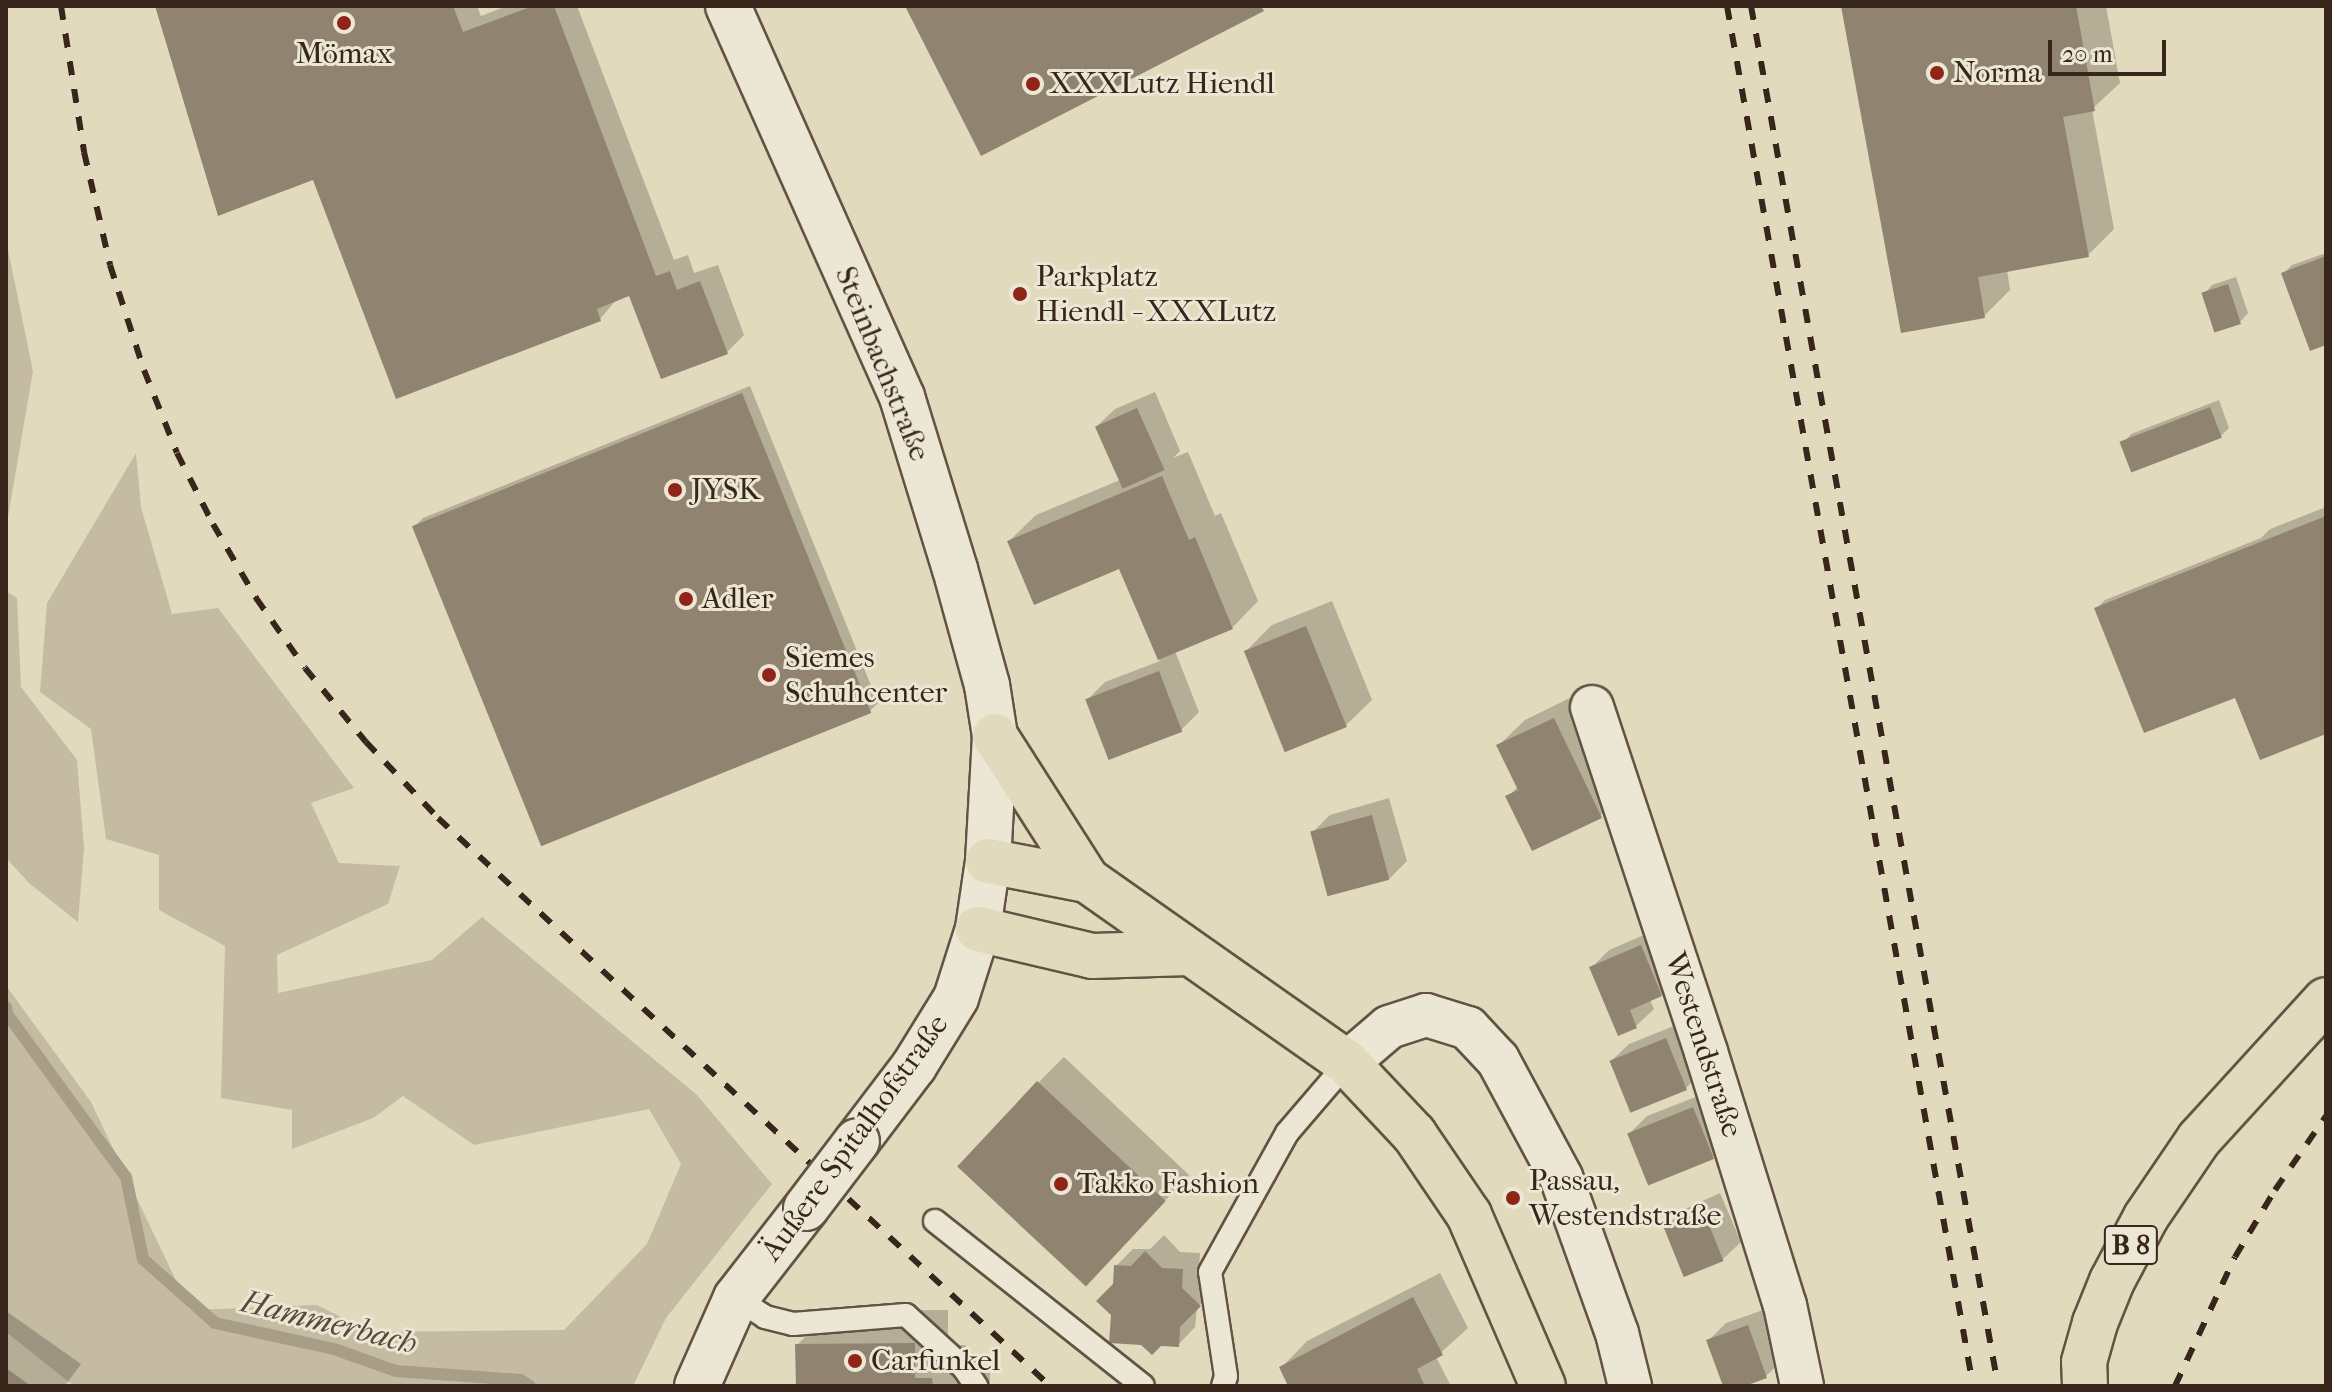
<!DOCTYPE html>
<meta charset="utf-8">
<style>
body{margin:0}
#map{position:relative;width:2332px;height:1392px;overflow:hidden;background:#e2dabd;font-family:"IM FELL French Canon",serif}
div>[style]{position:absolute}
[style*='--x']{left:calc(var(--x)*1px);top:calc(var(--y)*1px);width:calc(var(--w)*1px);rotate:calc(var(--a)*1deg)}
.green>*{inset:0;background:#c5bba2}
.shadow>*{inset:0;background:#0003}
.stream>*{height:12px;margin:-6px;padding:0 6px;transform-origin:6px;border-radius:6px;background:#a89d86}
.building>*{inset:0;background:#908470;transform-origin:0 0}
.roads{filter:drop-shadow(2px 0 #625344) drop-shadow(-2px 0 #625344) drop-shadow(0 2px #625344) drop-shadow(0 -2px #625344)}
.service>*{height:22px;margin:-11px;padding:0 11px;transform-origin:11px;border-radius:11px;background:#ece7d4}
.minor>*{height:42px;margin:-21px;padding:0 21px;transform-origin:21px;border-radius:21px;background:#ece7d4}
.tertiary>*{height:44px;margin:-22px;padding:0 22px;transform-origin:22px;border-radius:22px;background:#ece7d4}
.primary>*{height:44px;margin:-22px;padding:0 22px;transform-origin:22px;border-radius:22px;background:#e2dabd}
.rail>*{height:6px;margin-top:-3px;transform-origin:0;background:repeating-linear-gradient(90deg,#38261c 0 14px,transparent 0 28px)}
.bridges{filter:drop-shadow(2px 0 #625344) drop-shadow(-2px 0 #625344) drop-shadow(0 2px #625344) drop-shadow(0 -2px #625344)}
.tertiary-bridge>*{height:44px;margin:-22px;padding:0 22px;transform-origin:22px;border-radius:22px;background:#ece7d4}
.dots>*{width:22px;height:22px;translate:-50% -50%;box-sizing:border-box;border:4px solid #ece7d4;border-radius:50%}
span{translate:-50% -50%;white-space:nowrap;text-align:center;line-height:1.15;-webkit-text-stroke:6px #ece7d4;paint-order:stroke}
.shield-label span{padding:2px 6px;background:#ece7d4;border:2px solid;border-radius:6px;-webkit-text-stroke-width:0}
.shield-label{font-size:28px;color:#38261c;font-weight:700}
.poi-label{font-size:30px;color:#38261c}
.left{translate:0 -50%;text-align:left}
.street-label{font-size:30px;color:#38261c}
.water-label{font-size:32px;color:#5a4a3c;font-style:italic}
.frame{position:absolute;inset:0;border:8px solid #38261c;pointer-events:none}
.scale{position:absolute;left:2048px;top:40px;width:118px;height:36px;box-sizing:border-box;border:4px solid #38261c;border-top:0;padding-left:10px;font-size:24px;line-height:28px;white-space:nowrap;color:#38261c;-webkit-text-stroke:6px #ece7d4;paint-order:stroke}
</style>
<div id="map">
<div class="green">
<i style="clip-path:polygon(6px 240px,33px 371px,6px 529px)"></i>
<i style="clip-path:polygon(136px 453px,141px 507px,172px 614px,218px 608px,354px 788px,311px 803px,339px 863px,400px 866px,388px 904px,277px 955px,278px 993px,432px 960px,482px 917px,697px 1095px,772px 1184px,666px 1318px,633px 1386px,74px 1386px,6px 1332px,6px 979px,7px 987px,91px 1102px,190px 1310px,317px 1305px,371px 1332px,564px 1330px,647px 1244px,681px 1164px,649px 1109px,474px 1145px,403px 1096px,373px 1118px,292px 1149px,292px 1110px,221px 1098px,225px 946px,159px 910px,159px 855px,106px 839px,91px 729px,40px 692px,47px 603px)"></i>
<i style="clip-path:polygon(6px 591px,17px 598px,21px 687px,77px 760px,84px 848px,78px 922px,30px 884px,6px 858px)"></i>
</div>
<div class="shadow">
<i style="clip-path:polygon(157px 6px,477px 6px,481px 16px,507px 6px,577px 6px,674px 260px,688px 255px,694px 273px,718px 265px,744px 335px,727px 352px,630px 294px,617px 299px,600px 319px,314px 178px)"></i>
<i style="clip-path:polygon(1843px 6px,2106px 6px,2120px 83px,2092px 109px,2114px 229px,2088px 255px,2007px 270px,2010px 290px,1984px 316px)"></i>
<i style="clip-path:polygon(2326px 253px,2326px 343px,2283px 274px,2292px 265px)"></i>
<i style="clip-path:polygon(2236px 277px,2248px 313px,2240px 322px,2204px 294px,2212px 285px)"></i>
<i style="clip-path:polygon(750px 386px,878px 703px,870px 711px,415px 526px,423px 518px)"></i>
<i style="clip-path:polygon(1155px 392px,1180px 451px,1173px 458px,1188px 452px,1215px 516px,1221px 513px,1258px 601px,1232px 628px,1175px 651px,1199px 712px,1181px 730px,1110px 757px,1088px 699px,1105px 682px,1160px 661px,1120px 566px,1009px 541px,1036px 515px,1120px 480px,1097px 426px,1115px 409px)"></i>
<i style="clip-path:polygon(2219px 400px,2229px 428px,2221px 436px,2123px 443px,2131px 434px)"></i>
<i style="clip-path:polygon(2326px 507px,2326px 732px,2236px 695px,2097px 608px,2105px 600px,2261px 538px,2270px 529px)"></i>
<i style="clip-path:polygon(1332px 601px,1372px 700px,1345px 726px,1246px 651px,1272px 625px)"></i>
<i style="clip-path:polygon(1580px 693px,1626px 790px,1600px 816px,1508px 797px,1518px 786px,1498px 746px,1525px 720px)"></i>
<i style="clip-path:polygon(1389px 798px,1407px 861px,1389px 879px,1312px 833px,1330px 815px)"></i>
<i style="clip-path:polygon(1658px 929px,1679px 977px,1661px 995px,1650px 1000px,1654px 1009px,1636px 1026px,1591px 968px,1609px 950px)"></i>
<i style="clip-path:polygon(1684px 1022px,1703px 1071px,1685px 1089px,1611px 1061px,1629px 1044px)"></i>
<i style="clip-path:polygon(1064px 1057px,1189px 1175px,1111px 1258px,1038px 1083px)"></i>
<i style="clip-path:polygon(1711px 1091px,1730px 1140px,1713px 1157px,1630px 1133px,1647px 1116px)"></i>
<i style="clip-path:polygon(1720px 1193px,1741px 1242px,1723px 1259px,1686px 1276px,1665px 1228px,1683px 1210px)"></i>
<i style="clip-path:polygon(1164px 1235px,1180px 1252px,1200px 1253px,1199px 1270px,1217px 1287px,1197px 1307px,1195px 1327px,1178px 1345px,1115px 1285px,1116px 1266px,1133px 1249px,1150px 1249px)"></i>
<i style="clip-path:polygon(1440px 1273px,1468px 1328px,1436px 1357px,1451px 1386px,1291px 1386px,1281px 1368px,1307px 1341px)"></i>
<i style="clip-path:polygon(1766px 1309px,1784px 1359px,1766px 1376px,1739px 1386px,1725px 1386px,1709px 1340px,1726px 1323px)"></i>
<i style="clip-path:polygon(948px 1310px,948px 1345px,966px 1345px,966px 1373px,990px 1373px,990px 1386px,798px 1386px,797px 1345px,831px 1311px)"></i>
<i style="clip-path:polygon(6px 1311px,81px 1364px,65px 1386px,6px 1386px)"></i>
</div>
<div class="stream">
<i style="--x:6;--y:1007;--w:7;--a:82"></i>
<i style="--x:7;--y:1014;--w:202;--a:53.9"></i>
<i style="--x:126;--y:1177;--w:84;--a:78.3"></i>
<i style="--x:143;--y:1259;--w:96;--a:41.6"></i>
<i style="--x:215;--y:1323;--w:122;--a:12.3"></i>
<i style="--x:334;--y:1349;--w:66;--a:19.5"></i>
<i style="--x:396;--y:1371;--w:125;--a:4.1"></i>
<i style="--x:521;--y:1380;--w:11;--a:34"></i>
</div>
<div class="building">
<i style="clip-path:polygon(155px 6px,453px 6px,463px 32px,533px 6px,554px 6px,656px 276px,670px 271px,677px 290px,700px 281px,728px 354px,661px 379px,629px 296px,597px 309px,601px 321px,396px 399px,313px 180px,218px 216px)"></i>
<i style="clip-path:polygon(905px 6px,1261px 6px,1264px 11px,981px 156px)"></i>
<i style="clip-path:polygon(1841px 6px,2076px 6px,2095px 111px,2063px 117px,2089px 257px,1978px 277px,1985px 318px,1901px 333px)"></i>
<i style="clip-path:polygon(2326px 256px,2326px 345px,2310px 351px,2281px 273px)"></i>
<i style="left:2228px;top:284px;width:42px;height:28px;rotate:72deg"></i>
<i style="left:742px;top:393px;width:345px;height:356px;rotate:68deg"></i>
<i style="left:2210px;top:407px;width:33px;height:97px;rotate:69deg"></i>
<i style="left:1137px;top:408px;width:68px;height:46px;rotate:66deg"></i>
<i style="clip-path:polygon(1162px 476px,1189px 540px,1195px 537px,1233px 629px,1158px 660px,1119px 569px,1034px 605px,1007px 541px)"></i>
<i style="clip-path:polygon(2326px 516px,2326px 734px,2260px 760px,2235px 698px,2144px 733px,2094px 608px)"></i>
<i style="left:1306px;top:626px;width:109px;height:67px;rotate:68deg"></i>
<i style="left:1159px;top:671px;width:65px;height:79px;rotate:69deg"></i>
<i style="clip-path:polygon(1554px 718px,1602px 818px,1532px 851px,1505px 796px,1518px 790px,1496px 745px)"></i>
<i style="left:1372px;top:815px;width:67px;height:64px;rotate:75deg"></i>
<i style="clip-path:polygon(1641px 945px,1662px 996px,1630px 1010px,1637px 1028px,1618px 1036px,1589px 967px)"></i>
<i style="left:1666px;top:1038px;width:56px;height:61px;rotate:68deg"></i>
<i style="left:1037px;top:1081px;width:176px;height:117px;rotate:43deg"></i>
<i style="left:1693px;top:1107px;width:56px;height:71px;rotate:68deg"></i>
<i style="left:1703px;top:1210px;width:55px;height:43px;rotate:68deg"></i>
<i style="clip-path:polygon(1145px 1251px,1162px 1268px,1183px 1269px,1182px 1288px,1201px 1306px,1180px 1327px,1179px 1347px,1161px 1346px,1152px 1355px,1141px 1345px,1109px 1343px,1111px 1315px,1096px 1301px,1113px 1284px,1114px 1265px,1131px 1266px)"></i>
<i style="clip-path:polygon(1413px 1297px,1443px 1355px,1417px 1369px,1425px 1386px,1288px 1386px,1279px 1367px)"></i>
<i style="clip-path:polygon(1748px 1325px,1767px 1378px,1745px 1386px,1723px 1386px,1706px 1340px)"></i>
<i style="clip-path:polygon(915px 1343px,915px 1378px,932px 1378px,933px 1386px,796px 1386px,795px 1344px)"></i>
<i style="clip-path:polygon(6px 1368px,31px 1386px,6px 1386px)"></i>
</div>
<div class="roads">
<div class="service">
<i style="--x:935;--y:1221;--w:265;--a:38.4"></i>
<i style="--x:736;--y:1298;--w:35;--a:33"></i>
<i style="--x:765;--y:1317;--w:29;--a:14"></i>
<i style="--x:793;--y:1324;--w:113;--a:-4.6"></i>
<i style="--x:906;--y:1315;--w:79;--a:42.4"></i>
<i style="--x:964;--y:1368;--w:22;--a:56"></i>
<i style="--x:1223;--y:1386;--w:10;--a:-73"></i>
<i style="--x:1226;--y:1376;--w:105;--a:-98.7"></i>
<i style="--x:1210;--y:1272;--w:159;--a:-61"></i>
<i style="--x:1287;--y:1133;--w:92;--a:-49.4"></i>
</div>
<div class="minor">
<i style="--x:1592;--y:707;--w:363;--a:71.7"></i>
<i style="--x:1706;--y:1052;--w:265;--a:72.7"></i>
<i style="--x:1785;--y:1305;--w:83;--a:78.1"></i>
<i style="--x:1347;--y:1063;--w:55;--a:-40.6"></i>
<i style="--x:1389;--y:1027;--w:39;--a:-18"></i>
<i style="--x:1426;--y:1015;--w:44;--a:17.2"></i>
<i style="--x:1468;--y:1028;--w:44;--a:46.8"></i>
<i style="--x:1498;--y:1060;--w:133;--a:61.7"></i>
<i style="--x:1561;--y:1177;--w:166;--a:70.3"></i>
<i style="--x:1617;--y:1333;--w:55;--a:76.2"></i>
</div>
<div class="tertiary">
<i style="--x:728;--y:6;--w:428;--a:66"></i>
<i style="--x:902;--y:397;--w:180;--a:72.9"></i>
<i style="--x:955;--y:569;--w:120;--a:74.6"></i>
<i style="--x:987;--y:685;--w:52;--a:81.1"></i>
<i style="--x:995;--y:736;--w:125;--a:93.2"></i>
<i style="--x:988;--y:861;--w:69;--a:98.4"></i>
<i style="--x:978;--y:929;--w:72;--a:107.7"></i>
<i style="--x:956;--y:998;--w:80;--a:121.7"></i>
<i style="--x:914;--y:1066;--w:94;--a:127.2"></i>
<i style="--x:697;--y:1386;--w:96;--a:-66.1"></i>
<i style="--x:736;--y:1298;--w:114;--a:-52.1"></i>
</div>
<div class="primary">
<i style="--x:995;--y:736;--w:171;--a:57.4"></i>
<i style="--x:1087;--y:880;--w:318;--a:35.1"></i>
<i style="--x:1347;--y:1063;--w:98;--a:46.7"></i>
<i style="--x:1414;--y:1134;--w:98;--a:55.8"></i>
<i style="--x:1469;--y:1215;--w:186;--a:66.6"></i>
<i style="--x:988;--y:861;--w:101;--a:10.9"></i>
<i style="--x:978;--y:929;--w:117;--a:13.3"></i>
<i style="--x:1092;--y:956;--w:97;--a:-1.8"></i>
<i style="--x:2085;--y:1386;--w:24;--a:-92"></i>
<i style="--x:2084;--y:1362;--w:41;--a:-74.2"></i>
<i style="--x:2095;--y:1323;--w:45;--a:-68"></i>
<i style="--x:2112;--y:1281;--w:72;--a:-62"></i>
<i style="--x:2146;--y:1217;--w:94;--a:-55.8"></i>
<i style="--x:2199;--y:1139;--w:188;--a:-47.6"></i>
</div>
</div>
<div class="rail">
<i style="--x:61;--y:6;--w:148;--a:81"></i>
<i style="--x:84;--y:152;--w:116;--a:77"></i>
<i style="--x:110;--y:265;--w:110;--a:72.1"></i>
<i style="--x:144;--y:370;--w:89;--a:68.3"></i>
<i style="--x:177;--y:453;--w:80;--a:63.1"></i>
<i style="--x:213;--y:524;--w:86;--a:59.8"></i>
<i style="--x:256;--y:598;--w:85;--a:55"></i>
<i style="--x:305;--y:668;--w:96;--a:50.5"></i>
<i style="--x:366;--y:742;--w:105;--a:46.5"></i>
<i style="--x:438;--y:818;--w:835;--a:42.86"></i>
<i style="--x:1727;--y:6;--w:1402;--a:79.89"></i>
<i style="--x:1751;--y:6;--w:1402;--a:79.85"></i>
<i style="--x:2175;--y:1386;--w:142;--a:-65.1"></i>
<i style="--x:2235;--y:1257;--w:78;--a:-59.2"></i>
<i style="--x:2275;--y:1190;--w:90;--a:-55.4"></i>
</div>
<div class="bridges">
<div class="tertiary-bridge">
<i style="--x:806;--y:1208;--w:84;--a:-52.7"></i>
</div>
</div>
<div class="dots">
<i style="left:344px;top:23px;background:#8f2418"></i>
<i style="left:1937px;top:73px;background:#8f2418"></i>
<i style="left:1033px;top:84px;background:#8f2418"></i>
<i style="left:1020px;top:294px;background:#8f2418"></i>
<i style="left:675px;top:490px;background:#8f2418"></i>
<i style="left:686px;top:599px;background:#8f2418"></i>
<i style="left:769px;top:675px;background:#8f2418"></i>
<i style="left:1061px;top:1184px;background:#8f2418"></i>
<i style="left:1513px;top:1198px;background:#8f2418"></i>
<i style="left:855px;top:1361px;background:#8f2418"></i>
</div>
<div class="shield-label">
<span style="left:2131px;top:1245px">B 8</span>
</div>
<div class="poi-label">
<span style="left:344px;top:54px">Mömax</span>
<span class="left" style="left:1953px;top:73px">Norma</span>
<span class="left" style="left:1049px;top:84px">XXXLutz Hiendl</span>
<span class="left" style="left:1036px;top:294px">Parkplatz<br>Hiendl - XXXLutz</span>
<span class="left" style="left:691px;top:490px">JYSK</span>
<span class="left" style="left:702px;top:599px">Adler</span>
<span class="left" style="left:785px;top:675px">Siemes<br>Schuhcenter</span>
<span class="left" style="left:1529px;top:1198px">Passau,<br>Westendstraße</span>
<span class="left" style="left:1077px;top:1184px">Takko Fashion</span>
<span class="left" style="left:871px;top:1361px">Carfunkel</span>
</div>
<div class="street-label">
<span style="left:882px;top:364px;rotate:68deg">Steinbachstraße</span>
<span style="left:1703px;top:1045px;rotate:72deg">Westendstraße</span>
<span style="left:855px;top:1138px;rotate:-54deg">Äußere Spitalhofstraße</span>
</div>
<div class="water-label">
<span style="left:329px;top:1323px;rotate:14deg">Hammerbach</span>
</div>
<div class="frame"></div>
<div class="scale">20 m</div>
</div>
